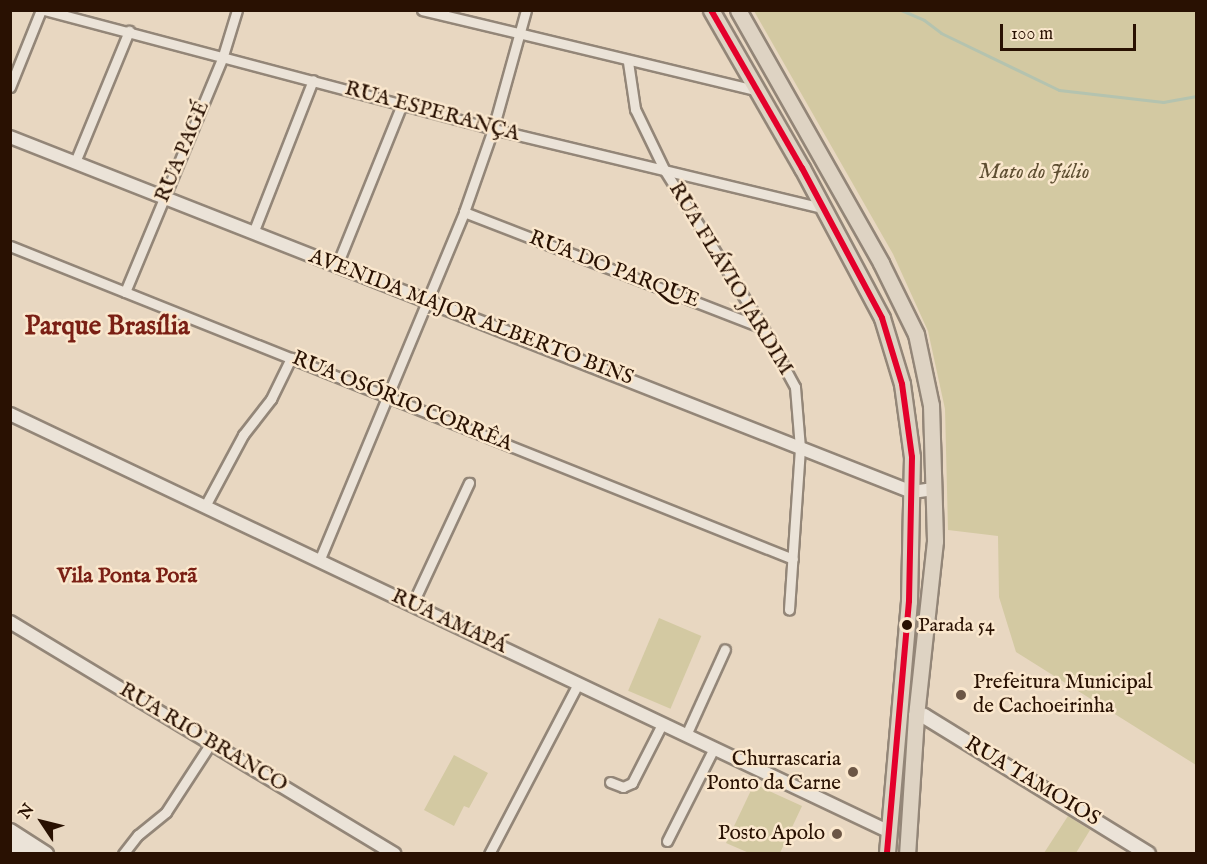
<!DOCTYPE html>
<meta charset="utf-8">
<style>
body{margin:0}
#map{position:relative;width:1207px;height:864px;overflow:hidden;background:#e8d7c1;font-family:"IM FELL English",serif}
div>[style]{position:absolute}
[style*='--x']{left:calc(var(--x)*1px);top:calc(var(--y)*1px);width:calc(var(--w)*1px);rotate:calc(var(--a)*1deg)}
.green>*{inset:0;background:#d3c9a2;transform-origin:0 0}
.stream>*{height:3px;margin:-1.5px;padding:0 1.5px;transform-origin:1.5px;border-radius:1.5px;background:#b4c3af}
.roads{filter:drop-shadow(2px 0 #938678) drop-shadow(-2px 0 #938678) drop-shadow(0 2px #938678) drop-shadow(0 -2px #938678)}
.minor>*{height:9px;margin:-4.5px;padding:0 4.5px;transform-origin:4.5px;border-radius:4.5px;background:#ebe3d8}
.tertiary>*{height:12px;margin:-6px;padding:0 6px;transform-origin:6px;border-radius:6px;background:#ebe3d8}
.secondary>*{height:14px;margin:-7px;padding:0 7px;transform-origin:7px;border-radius:7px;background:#ebe3d8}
.primary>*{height:15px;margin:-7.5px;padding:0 7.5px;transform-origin:7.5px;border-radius:7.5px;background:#ded3c3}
.bus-1>*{height:6px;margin:-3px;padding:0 3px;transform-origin:3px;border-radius:3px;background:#e4002b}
.dots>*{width:16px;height:16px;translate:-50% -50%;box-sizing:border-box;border:3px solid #fae7cd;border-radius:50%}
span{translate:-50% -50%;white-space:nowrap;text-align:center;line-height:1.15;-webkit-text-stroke:5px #fae7cd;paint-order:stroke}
.bus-label{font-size:20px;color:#291102}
.left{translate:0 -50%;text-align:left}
.street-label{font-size:21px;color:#291102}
.park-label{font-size:21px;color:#5e4e31;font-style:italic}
.poi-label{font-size:21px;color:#291102}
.right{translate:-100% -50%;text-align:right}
.neighbourhood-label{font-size:22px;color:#7a1f14;font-weight:700}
.district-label{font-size:27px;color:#7a1f14;font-weight:700}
.frame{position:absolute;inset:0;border:12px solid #291102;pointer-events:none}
.north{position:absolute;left:12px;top:792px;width:60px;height:60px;-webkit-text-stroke:4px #fae7cd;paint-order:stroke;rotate:305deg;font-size:16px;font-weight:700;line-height:24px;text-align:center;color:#291102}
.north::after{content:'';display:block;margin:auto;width:21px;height:27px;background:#291102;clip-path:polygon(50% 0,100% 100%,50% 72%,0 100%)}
.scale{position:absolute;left:1000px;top:24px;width:136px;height:27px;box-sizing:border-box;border:3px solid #291102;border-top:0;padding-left:8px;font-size:18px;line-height:21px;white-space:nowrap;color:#291102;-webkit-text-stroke:4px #fae7cd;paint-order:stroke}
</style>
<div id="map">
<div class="green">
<i style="clip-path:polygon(754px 11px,1196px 11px,1196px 765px,1016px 652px,999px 597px,998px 536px,948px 530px,945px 409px,928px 331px,893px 254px)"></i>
<i style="left:659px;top:618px;width:46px;height:79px;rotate:23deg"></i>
<i style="clip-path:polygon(454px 755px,488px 773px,469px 808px,464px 806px,454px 826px,424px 810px)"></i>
<i style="clip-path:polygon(754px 784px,802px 806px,780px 853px,749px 853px,726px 843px)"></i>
<i style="clip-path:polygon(1068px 816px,1090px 830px,1076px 853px,1044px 853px)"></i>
</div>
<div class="stream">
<i style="--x:901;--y:10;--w:25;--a:23"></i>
<i style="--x:924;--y:20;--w:21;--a:37"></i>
<i style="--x:941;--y:33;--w:131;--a:25.8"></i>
<i style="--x:1059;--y:90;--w:105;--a:6.6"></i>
<i style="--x:1163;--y:102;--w:34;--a:-10"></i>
</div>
<div class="roads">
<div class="minor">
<i style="--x:44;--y:10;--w:465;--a:14.8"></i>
<i style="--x:493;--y:129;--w:338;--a:13.5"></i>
<i style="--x:422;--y:10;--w:343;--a:13.5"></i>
<i style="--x:628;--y:62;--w:48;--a:81.5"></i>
<i style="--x:635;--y:109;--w:69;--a:64.2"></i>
<i style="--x:665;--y:171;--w:185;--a:58"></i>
<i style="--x:763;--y:328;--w:67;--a:61.5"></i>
<i style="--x:795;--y:387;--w:61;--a:85.3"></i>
<i style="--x:800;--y:448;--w:162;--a:93.9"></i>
<i style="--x:10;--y:87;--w:83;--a:-68.1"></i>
<i style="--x:75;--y:162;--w:142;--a:-67.6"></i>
<i style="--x:464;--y:212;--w:321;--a:21.2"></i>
<i style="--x:253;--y:233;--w:164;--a:-68.6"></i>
<i style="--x:10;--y:246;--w:843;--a:21.79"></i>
<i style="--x:337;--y:265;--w:174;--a:-68"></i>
<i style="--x:125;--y:292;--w:252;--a:-67.4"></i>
<i style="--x:222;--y:59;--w:51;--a:-73"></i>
<i style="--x:205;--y:506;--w:81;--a:-61.8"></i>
<i style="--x:243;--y:435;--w:46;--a:-52.1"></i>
<i style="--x:271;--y:399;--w:46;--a:-64"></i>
<i style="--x:319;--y:561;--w:378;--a:-67.4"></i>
<i style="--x:464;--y:212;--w:88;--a:-70.7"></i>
<i style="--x:493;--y:129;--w:123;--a:-74.5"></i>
<i style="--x:412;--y:605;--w:135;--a:-65"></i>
<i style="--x:686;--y:735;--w:94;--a:-65.6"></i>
<i style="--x:610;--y:782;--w:14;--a:21"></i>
<i style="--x:623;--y:787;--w:10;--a:-24"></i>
<i style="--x:632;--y:783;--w:66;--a:-63"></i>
<i style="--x:667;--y:841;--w:104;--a:-63.2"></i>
<i style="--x:123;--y:854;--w:24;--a:-52"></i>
<i style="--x:138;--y:835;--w:36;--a:-39"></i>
<i style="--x:166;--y:812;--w:82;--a:-56.9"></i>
<i style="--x:489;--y:854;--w:192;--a:-62.4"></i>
</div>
<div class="tertiary">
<i style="--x:10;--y:137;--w:969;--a:21.48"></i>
<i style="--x:912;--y:492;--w:22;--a:-8"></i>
<i style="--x:10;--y:414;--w:972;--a:25.41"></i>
<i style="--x:10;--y:622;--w:449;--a:31.1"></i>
</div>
<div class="secondary">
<i style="--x:916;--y:716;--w:8;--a:0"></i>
<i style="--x:924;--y:716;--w:263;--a:31.6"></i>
<i style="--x:10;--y:831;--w:43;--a:32.6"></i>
<i style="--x:10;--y:843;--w:21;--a:31"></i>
</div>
<div class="primary">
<i style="--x:711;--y:10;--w:182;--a:60.1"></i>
<i style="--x:802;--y:168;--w:170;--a:61.9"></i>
<i style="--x:882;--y:318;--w:69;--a:73.1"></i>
<i style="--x:902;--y:384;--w:74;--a:82.2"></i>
<i style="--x:912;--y:457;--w:144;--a:91.2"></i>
<i style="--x:909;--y:601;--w:254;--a:95"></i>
<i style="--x:738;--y:10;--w:291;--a:60.5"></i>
<i style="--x:881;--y:263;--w:79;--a:63.8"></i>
<i style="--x:916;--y:334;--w:73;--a:78.1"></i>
<i style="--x:931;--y:405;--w:136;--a:88.3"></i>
<i style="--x:935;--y:541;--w:176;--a:96.2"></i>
<i style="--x:916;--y:716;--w:138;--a:93.7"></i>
</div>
</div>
<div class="bus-1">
<i style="--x:711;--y:10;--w:182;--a:60.1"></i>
<i style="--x:802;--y:168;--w:170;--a:61.9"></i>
<i style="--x:882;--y:318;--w:69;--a:73.1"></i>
<i style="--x:902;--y:384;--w:74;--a:82.2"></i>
<i style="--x:912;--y:457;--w:144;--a:91.2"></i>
<i style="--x:909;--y:601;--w:254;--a:95"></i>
</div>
<div class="dots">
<i style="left:907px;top:625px;background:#291102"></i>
<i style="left:961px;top:695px;background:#6c5645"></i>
<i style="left:853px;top:772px;background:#6c5645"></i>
<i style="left:837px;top:834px;background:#6c5645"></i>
</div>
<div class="bus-label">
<span class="left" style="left:918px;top:625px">Parada 54</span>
</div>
<div class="street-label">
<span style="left:432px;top:112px;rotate:15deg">RUA ESPERANÇA</span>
<span style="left:183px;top:152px;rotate:-67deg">RUA PAGÉ</span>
<span style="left:614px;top:270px;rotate:21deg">RUA DO PARQUE</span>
<span style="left:730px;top:279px;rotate:59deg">RUA FLÁVIO JARDIM</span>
<span style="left:471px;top:318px;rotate:21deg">AVENIDA MAJOR ALBERTO BINS</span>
<span style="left:402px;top:402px;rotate:22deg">RUA OSÓRIO CORRÊA</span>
<span style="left:449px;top:622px;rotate:25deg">RUA AMAPÁ</span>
<span style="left:203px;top:738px;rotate:31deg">RUA RIO BRANCO</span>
<span style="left:1032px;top:782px;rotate:31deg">RUA TAMOIOS</span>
</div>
<div class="park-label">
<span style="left:1034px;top:173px">Mato do Júlio</span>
</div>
<div class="poi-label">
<span class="left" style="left:973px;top:695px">Prefeitura Municipal<br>de Cachoeirinha</span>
<span class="right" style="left:841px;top:772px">Churrascaria<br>Ponto da Carne</span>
<span class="right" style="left:825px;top:834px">Posto Apolo</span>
</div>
<div class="neighbourhood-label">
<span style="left:127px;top:577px">Vila Ponta Porã</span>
</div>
<div class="district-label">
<span style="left:107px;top:328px">Parque Brasília</span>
</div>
<div class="frame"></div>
<div class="north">N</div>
<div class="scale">100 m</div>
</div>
